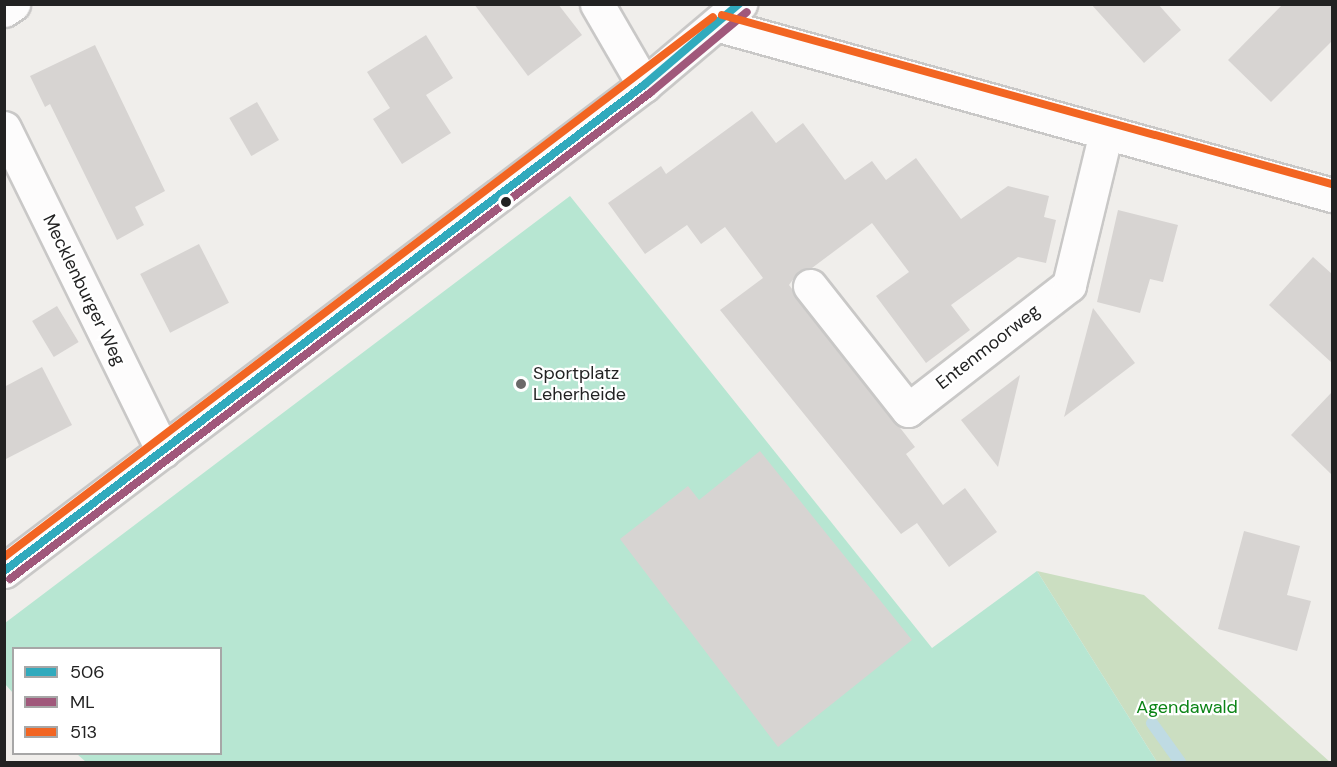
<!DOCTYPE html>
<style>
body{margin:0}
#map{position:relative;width:1337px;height:767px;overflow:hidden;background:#f0eeeb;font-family:"DM Sans",sans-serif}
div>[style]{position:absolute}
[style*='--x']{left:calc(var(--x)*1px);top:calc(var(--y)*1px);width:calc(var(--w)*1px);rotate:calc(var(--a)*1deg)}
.forest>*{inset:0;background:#cbdec1}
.pitch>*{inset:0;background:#b7e6d2}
.stream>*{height:12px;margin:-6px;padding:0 6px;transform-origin:6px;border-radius:6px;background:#bfdbe3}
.building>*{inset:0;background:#d7d4d2;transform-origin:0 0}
.roads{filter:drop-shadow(2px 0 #c9c8c7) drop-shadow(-2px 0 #c9c8c7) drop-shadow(0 2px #c9c8c7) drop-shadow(0 -2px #c9c8c7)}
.minor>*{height:33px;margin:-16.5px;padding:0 16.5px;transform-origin:16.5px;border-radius:16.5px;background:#fdfcfc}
.bus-1>*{height:8px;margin:-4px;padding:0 4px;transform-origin:4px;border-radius:4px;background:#31aabd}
.bus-2>*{height:8px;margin:-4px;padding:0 4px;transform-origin:4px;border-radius:4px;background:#a0587b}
.bus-3>*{height:8px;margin:-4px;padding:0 4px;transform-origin:4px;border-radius:4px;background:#f26522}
.dots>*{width:16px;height:16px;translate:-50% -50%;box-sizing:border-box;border:3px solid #fff;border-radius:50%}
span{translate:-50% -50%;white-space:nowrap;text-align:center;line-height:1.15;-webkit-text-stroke:4.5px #fff;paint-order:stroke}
.street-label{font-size:18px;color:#222}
.poi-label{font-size:18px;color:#222}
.left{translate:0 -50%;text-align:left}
.park-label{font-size:18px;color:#0c8416}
.frame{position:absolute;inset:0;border:6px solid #222;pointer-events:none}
.legend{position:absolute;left:12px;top:647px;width:210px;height:108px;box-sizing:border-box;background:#fff;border:2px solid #a7a7a7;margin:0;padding:8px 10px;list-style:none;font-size:18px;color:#222}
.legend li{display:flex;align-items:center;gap:12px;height:30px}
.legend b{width:30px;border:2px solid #a7a7a7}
</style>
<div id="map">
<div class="forest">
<i style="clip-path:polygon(1037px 571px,1144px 595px,1330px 762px,1157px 762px)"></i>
</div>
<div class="pitch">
<i style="clip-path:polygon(570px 196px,932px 648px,1037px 571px,1157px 762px,86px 762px,77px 754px,220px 754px,220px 648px,14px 648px,13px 693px,5px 684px,5px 623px)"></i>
</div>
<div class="stream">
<i style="--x:1152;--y:723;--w:48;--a:54.3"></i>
</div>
<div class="building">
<i style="clip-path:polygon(474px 4px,558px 4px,582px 35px,528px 76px)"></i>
<i style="clip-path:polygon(1091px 4px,1158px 4px,1181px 30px,1144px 63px)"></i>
<i style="clip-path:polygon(1283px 4px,1332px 4px,1332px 41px,1271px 102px,1228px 60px)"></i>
<i style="clip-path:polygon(426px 35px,453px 78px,426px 95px,451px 133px,402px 164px,373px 119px,390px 108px,367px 72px)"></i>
<i style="clip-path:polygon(95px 45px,165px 191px,135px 207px,144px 225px,117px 240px,50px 104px,45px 107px,30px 76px)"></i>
<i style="left:257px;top:102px;width:44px;height:32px;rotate:60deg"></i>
<i style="clip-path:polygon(752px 111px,776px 143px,803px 123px,845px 180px,872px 161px,886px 180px,916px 158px,961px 219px,1008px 186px,1049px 196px,1044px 217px,1056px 220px,1046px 263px,1018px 257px,951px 305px,970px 330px,926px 363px,876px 296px,909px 272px,872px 223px,812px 268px,799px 271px,789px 285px,915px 447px,906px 454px,943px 505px,965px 488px,997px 532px,949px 567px,917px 523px,901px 534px,720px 310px,763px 278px,725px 227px,701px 244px,687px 225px,645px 254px,608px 203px,661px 166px,666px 174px)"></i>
<i style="clip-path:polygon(1118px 210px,1178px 225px,1163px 282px,1150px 279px,1140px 313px,1097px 302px)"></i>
<i style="left:199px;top:244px;width:66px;height:66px;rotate:63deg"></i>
<i style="clip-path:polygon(1313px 257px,1332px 274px,1332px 363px,1269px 305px)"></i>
<i style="left:57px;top:306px;width:42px;height:29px;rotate:59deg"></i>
<i style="clip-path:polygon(1093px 308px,1135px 363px,1064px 417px)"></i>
<i style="clip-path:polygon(42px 367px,72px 425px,4px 460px,4px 387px)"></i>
<i style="clip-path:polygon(1020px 375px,998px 467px,961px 420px)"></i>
<i style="clip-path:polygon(1332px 392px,1332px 475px,1291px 435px)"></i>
<i style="clip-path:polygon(760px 451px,912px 640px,778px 747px,620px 539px,688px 486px,699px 500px)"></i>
<i style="clip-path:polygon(1244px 531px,1300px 546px,1287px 595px,1311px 601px,1297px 651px,1218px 629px)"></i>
</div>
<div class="roads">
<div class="minor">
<i style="--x:597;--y:4;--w:94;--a:59.9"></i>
<i style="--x:4;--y:10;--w:11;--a:-34"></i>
<i style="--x:719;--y:25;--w:636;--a:15.5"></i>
<i style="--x:4;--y:128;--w:360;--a:63.8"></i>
<i style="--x:810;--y:286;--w:158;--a:51.7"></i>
<i style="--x:908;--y:410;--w:204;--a:-37.8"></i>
<i style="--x:1069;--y:285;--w:157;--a:-76.4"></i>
<i style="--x:4;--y:571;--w:804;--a:-37.21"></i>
<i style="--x:644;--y:85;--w:126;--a:-40.2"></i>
</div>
</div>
<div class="bus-1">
<i style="--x:4;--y:571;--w:804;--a:-37.21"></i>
<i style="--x:644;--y:85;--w:125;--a:-40.5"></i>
</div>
<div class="bus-2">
<i style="--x:10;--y:579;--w:804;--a:-37.21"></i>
<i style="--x:650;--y:93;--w:126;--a:-39.9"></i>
</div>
<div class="bus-3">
<i style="--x:722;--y:15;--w:633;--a:15.49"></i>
<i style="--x:4;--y:557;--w:891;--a:-37.29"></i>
</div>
<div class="dots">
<i style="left:506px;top:202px;background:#222"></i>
<i style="left:521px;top:384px;background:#6a6968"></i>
</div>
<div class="street-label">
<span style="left:84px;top:290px;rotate:64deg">Mecklenburger Weg</span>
<span style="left:988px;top:347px;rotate:-38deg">Entenmoorweg</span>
</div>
<div class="poi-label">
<span class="left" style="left:533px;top:384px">Sportplatz<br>Leherheide</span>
</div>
<div class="park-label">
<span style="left:1187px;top:707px">Agendawald</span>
</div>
<div class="frame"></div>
<ul class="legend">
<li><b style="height:8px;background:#31aabd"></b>506</li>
<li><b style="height:8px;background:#a0587b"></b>ML</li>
<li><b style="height:8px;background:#f26522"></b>513</li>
</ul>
</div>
